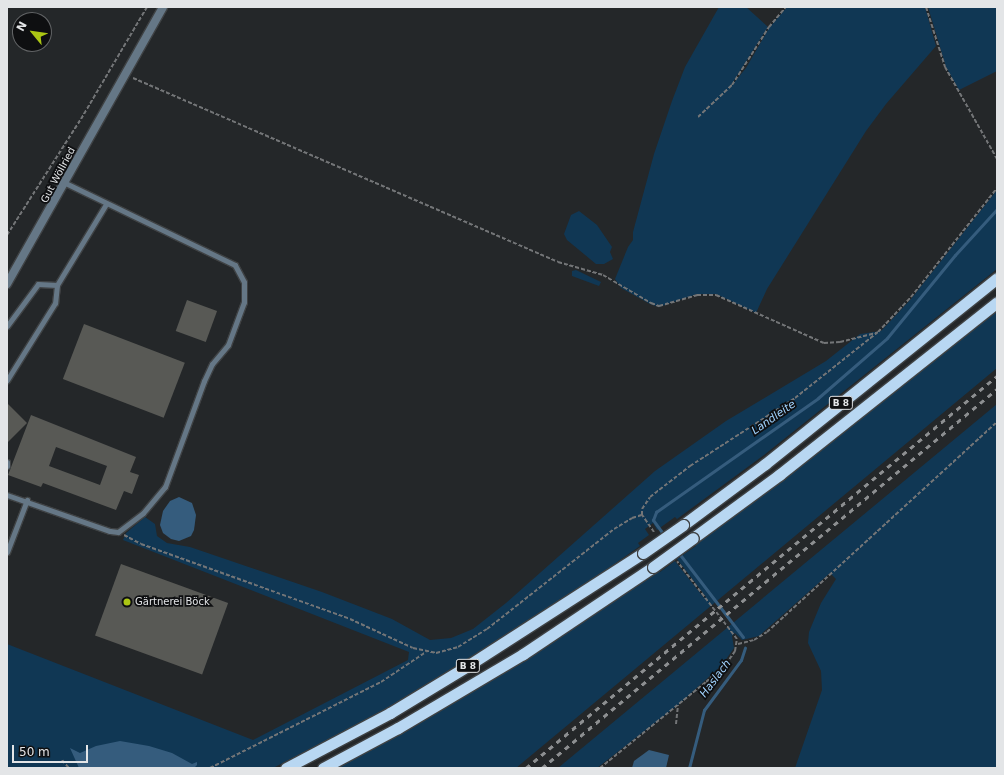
<!DOCTYPE html>
<meta charset="utf-8">
<style>
body{margin:0}
#map{position:relative;width:1004px;height:775px;overflow:hidden;background:#242729;font-family:"DejaVu Sans",sans-serif}
div>[style]{position:absolute}
[style*='--x']{left:calc(var(--x)*1px);top:calc(var(--y)*1px);width:calc(var(--w)*1px);rotate:calc(var(--a)*1deg)}
.green>*{inset:0;background:#103754}
.water>*{inset:0;background:#355c7d}
.stream>*{height:3px;margin:-1.5px;padding:0 1.5px;transform-origin:1.5px;border-radius:1.5px;background:#355c7d}
.building>*{inset:0;background:#585955;transform-origin:0 0}
.path>*{height:2px;margin-top:-1px;transform-origin:0;background:repeating-linear-gradient(90deg,#737577 0 4px,transparent 0 6px)}
.roads{filter:drop-shadow(1px 0 #3f4244) drop-shadow(-1px 0 #3f4244) drop-shadow(0 1px #3f4244) drop-shadow(0 -1px #3f4244)}
.service>*{height:5px;margin:-2.5px;padding:0 2.5px;transform-origin:2.5px;border-radius:2.5px;background:#657786}
.tertiary>*{height:8px;margin:-4px;padding:0 4px;transform-origin:4px;border-radius:4px;background:#657786}
.trunk>*{height:11px;margin:-5.5px;padding:0 5.5px;transform-origin:5.5px;border-radius:5.5px;background:#b8d7f2}
.rail>*{height:3px;margin-top:-1.5px;transform-origin:0;background:repeating-linear-gradient(90deg,#8d8f91 0 5px,transparent 0 10px)}
.bridges{filter:drop-shadow(1px 0 #3f4244) drop-shadow(-1px 0 #3f4244) drop-shadow(0 1px #3f4244) drop-shadow(0 -1px #3f4244)}
.trunk-bridge>*{height:11px;margin:-5.5px;padding:0 5.5px;transform-origin:5.5px;border-radius:5.5px;background:#b8d7f2}
.dots>*{width:11px;height:11px;translate:-50% -50%;box-sizing:border-box;border:2px solid #0e0f11;border-radius:50%}
span{translate:-50% -50%;white-space:nowrap;text-align:center;line-height:1.15;-webkit-text-stroke:3.5px #0e0f11;paint-order:stroke}
.shield-label span{padding:1px 3px;background:#0e0f11;border:1px solid;border-radius:3px;-webkit-text-stroke-width:0}
.shield-label{font-size:9px;color:#e3e5e7;font-weight:700}
.street-label{font-size:10px;color:#e3e5e7}
.poi-label{font-size:10px;color:#e3e5e7}
.left{translate:0 -50%;text-align:left}
.water-label{font-size:11px;color:#a1d3fe;font-style:italic}
.frame{position:absolute;inset:0;border:8px solid #e3e5e7;pointer-events:none}
.north{position:absolute;left:12px;top:12px;width:40px;height:40px;box-sizing:border-box;background:#0e0f11;border:1px solid #636567;border-radius:50%;rotate:299deg;font-size:11px;font-weight:700;line-height:16px;text-align:center;color:#e3e5e7}
.north::after{content:'';display:block;margin:auto;width:14px;height:18px;background:#abc614;clip-path:polygon(50% 0,100% 100%,50% 72%,0 100%)}
.scale{position:absolute;left:12px;top:745px;width:76px;height:18px;box-sizing:border-box;border:2px solid #e3e5e7;border-top:0;padding-left:5px;font-size:12px;line-height:14px;white-space:nowrap;color:#e3e5e7;-webkit-text-stroke:3px #0e0f11;paint-order:stroke}
</style>
<div id="map">
<div class="green">
<i style="clip-path:polygon(719px 7px,746px 7px,768px 27px,728px 90px,746px 68px,769px 28px,787px 7px,925px 7px,936px 46px,886px 104px,866px 131px,767px 289px,756px 313px,716px 294px,697px 294px,659px 307px,650px 304px,621px 288px,615px 279px,628px 247px,633px 240px,633px 232px,654px 154px,672px 101px,685px 67px)"></i>
<i style="clip-path:polygon(928px 7px,997px 7px,997px 71px,959px 90px,946px 67px)"></i>
<i style="clip-path:polygon(997px 190px,997px 269px,764px 455px,677px 519px,675px 517px,657px 530px,653px 523px,645px 529px,649px 535px,638px 543px,640px 546px,556px 605px,374px 716px,273px 768px,7px 768px,7px 644px,253px 740px,408px 660px,409px 652px,123px 540px,126px 533px,145px 517px,155px 524px,157px 536px,167px 543px,190px 547px,322px 592px,392px 619px,430px 640px,451px 638px,473px 629px,506px 603px,655px 471px,726px 421px,826px 361px,860px 334px,881px 331px,911px 299px)"></i>
<i style="clip-path:polygon(579px 211px,597px 225px,612px 247px,610px 252px,613px 259px,604px 264px,596px 264px,567px 240px,564px 234px,571px 215px)"></i>
<i style="clip-path:polygon(576px 270px,601px 282px,599px 286px,572px 276px,572px 271px)"></i>
<i style="clip-path:polygon(997px 310px,997px 368px,516px 768px,330px 768px,566px 631px,657px 569px,660px 572px,675px 561px,704px 598px,706px 597px,677px 559px,696px 546px,694px 543px)"></i>
<i style="clip-path:polygon(997px 404px,997px 768px,795px 768px,822px 690px,821px 671px,808px 643px,809px 632px,821px 603px,836px 579px,830px 573px,759px 636px,742px 640px,735px 633px,732px 636px,734px 648px,722px 665px,678px 705px,597px 768px,558px 768px)"></i>
</div>
<div class="water">
<i style="clip-path:polygon(179px 497px,192px 503px,196px 515px,194px 530px,191px 536px,179px 541px,171px 539px,163px 533px,160px 525px,163px 511px,170px 501px)"></i>
<i style="clip-path:polygon(120px 741px,149px 746px,172px 753px,192px 764px,197px 762px,197px 765px,194px 768px,79px 768px,70px 748px,80px 753px,96px 746px)"></i>
<i style="clip-path:polygon(649px 750px,669px 755px,666px 768px,632px 768px,634px 761px)"></i>
</div>
<div class="stream">
<i style="--x:664;--y:535;--w:19;--a:-126"></i>
<i style="--x:653;--y:520;--w:9;--a:-69"></i>
<i style="--x:656;--y:512;--w:198;--a:-35.1"></i>
<i style="--x:818;--y:398;--w:91;--a:-41"></i>
<i style="--x:887;--y:338;--w:107;--a:-50.7"></i>
<i style="--x:955;--y:255;--w:62;--a:-47.6"></i>
<i style="--x:678;--y:552;--w:107;--a:52.6"></i>
<i style="--x:689;--y:768;--w:60;--a:-75.5"></i>
<i style="--x:704;--y:710;--w:62;--a:-53.5"></i>
<i style="--x:741;--y:660;--w:13;--a:-72"></i>
</div>
<div class="building">
<i style="left:187px;top:300px;width:32px;height:33px;rotate:20deg"></i>
<i style="left:84px;top:324px;width:108px;height:59px;rotate:21deg"></i>
<i style="clip-path:polygon(7px 403px,27px 423px,7px 443px)"></i>
<i style="clip-path:polygon(evenodd,31px 415px,136px 457px,130px 472px,139px 475px,132px 494px,124px 491px,116px 510px,43px 483px,41px 487px,8px 475px,31px 415px,56px 447px,107px 466px,100px 485px,49px 466px,56px 447px)"></i>
<i style="left:121px;top:564px;width:114px;height:76px;rotate:20deg"></i>
</div>
<div class="path">
<i style="--x:926;--y:7;--w:63;--a:72.4"></i>
<i style="--x:945;--y:67;--w:106;--a:60.5"></i>
<i style="--x:133;--y:78;--w:463;--a:23.4"></i>
<i style="--x:558;--y:262;--w:47;--a:16.1"></i>
<i style="--x:603;--y:275;--w:56;--a:30.3"></i>
<i style="--x:651;--y:303;--w:9;--a:21"></i>
<i style="--x:659;--y:306;--w:40;--a:-16"></i>
<i style="--x:697;--y:295;--w:19;--a:0"></i>
<i style="--x:716;--y:295;--w:118;--a:24"></i>
<i style="--x:824;--y:343;--w:16;--a:-4"></i>
<i style="--x:840;--y:342;--w:38;--a:-14"></i>
<i style="--x:698;--y:117;--w:47;--a:-43.3"></i>
<i style="--x:732;--y:85;--w:69;--a:-57.5"></i>
<i style="--x:769;--y:27;--w:26;--a:-50"></i>
<i style="--x:7;--y:235;--w:138;--a:-57.5"></i>
<i style="--x:81;--y:119;--w:130;--a:-59.5"></i>
<i style="--x:654;--y:532;--w:21;--a:-125"></i>
<i style="--x:642;--y:515;--w:6;--a:-90"></i>
<i style="--x:642;--y:509;--w:14;--a:-56"></i>
<i style="--x:650;--y:497;--w:51;--a:-37.8"></i>
<i style="--x:690;--y:466;--w:125;--a:-32.9"></i>
<i style="--x:795;--y:398;--w:106;--a:-38.5"></i>
<i style="--x:878;--y:332;--w:48;--a:-46.7"></i>
<i style="--x:911;--y:297;--w:139;--a:-51.7"></i>
<i style="--x:124;--y:535;--w:19;--a:28"></i>
<i style="--x:141;--y:544;--w:222;--a:19.7"></i>
<i style="--x:350;--y:619;--w:69;--a:24.7"></i>
<i style="--x:413;--y:648;--w:24;--a:12"></i>
<i style="--x:436;--y:653;--w:23;--a:-15"></i>
<i style="--x:458;--y:647;--w:34;--a:-32"></i>
<i style="--x:487;--y:629;--w:162;--a:-38.2"></i>
<i style="--x:614;--y:529;--w:21;--a:-31"></i>
<i style="--x:632;--y:518;--w:10;--a:-17"></i>
<i style="--x:738;--y:644;--w:16;--a:-14"></i>
<i style="--x:754;--y:640;--w:15;--a:-32"></i>
<i style="--x:767;--y:632;--w:311;--a:-42.4"></i>
<i style="--x:676;--y:724;--w:19;--a:-84"></i>
<i style="--x:62;--y:760;--w:11;--a:49"></i>
<i style="--x:210;--y:768;--w:191;--a:-26.7"></i>
<i style="--x:381;--y:682;--w:54;--a:-33.7"></i>
<i style="--x:600;--y:768;--w:136;--a:-39.1"></i>
<i style="--x:706;--y:682;--w:27;--a:-42"></i>
<i style="--x:726;--y:664;--w:16;--a:-55"></i>
<i style="--x:735;--y:651;--w:12;--a:-81"></i>
<i style="--x:737;--y:639;--w:98;--a:-127.6"></i>
</div>
<div class="roads">
<div class="service">
<i style="--x:57;--y:285;--w:95;--a:-58.8"></i>
<i style="--x:7;--y:326;--w:52;--a:-53.6"></i>
<i style="--x:38;--y:284;--w:19;--a:3"></i>
<i style="--x:57;--y:285;--w:18;--a:96"></i>
<i style="--x:55;--y:303;--w:91;--a:121.9"></i>
<i style="--x:7;--y:462;--w:4;--a:90"></i>
<i style="--x:7;--y:495;--w:109;--a:19.3"></i>
<i style="--x:110;--y:531;--w:8;--a:7"></i>
<i style="--x:118;--y:532;--w:31;--a:-37"></i>
<i style="--x:143;--y:513;--w:34;--a:-50"></i>
<i style="--x:165;--y:487;--w:113;--a:-69.8"></i>
<i style="--x:204;--y:381;--w:19;--a:-65"></i>
<i style="--x:212;--y:364;--w:25;--a:-50"></i>
<i style="--x:228;--y:345;--w:46;--a:-69.6"></i>
<i style="--x:244;--y:302;--w:20;--a:-90"></i>
<i style="--x:244;--y:282;--w:19;--a:-118"></i>
<i style="--x:235;--y:265;--w:189;--a:-154.2"></i>
<i style="--x:7;--y:552;--w:56;--a:-69"></i>
</div>
<div class="tertiary">
<i style="--x:7;--y:284;--w:318;--a:-60.6"></i>
</div>
<div class="trunk">
<i style="--x:683;--y:525;--w:102;--a:-36.6"></i>
<i style="--x:765;--y:464;--w:297;--a:-38.7"></i>
<i style="--x:693;--y:538;--w:107;--a:-36.2"></i>
<i style="--x:779;--y:475;--w:278;--a:-38.4"></i>
<i style="--x:286;--y:768;--w:118;--a:-27.9"></i>
<i style="--x:390;--y:713;--w:92;--a:-31.3"></i>
<i style="--x:469;--y:665;--w:207;--a:-32.8"></i>
<i style="--x:323;--y:768;--w:85;--a:-28.1"></i>
<i style="--x:398;--y:728;--w:145;--a:-30.6"></i>
<i style="--x:523;--y:654;--w:156;--a:-33.8"></i>
</div>
</div>
<div class="rail">
<i style="--x:526;--y:768;--w:613;--a:-39.77"></i>
<i style="--x:542;--y:768;--w:592;--a:-39.79"></i>
</div>
<div class="bridges">
<div class="trunk-bridge">
<i style="--x:643;--y:553;--w:49;--a:-35"></i>
<i style="--x:653;--y:567;--w:49;--a:-35.9"></i>
</div>
</div>
<div class="dots">
<i style="left:127px;top:602px;background:#abc614"></i>
</div>
<div class="shield-label">
<span style="left:841px;top:403px">B 8</span>
<span style="left:468px;top:666px">B 8</span>
</div>
<div class="street-label">
<span style="left:58px;top:175px;rotate:-62deg">Gut Wöllried</span>
</div>
<div class="poi-label">
<span class="left" style="left:135px;top:602px">Gärtnerei Böck</span>
</div>
<div class="water-label">
<span style="left:774px;top:418px;rotate:-35deg">Landleite</span>
<span style="left:716px;top:679px;rotate:-53deg">Haslach</span>
</div>
<div class="frame"></div>
<div class="north">N</div>
<div class="scale">50 m</div>
</div>
